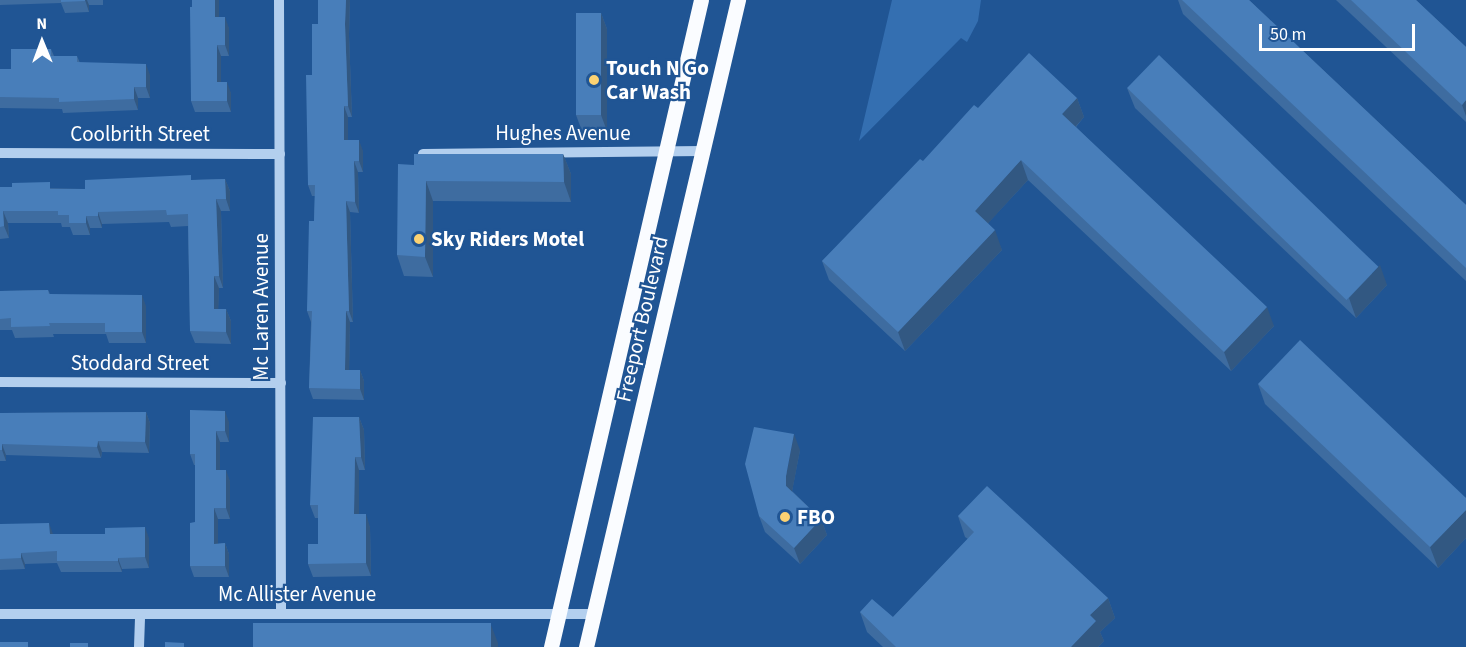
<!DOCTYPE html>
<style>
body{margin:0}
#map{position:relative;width:1466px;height:647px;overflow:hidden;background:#205594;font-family:"Source Sans 3",sans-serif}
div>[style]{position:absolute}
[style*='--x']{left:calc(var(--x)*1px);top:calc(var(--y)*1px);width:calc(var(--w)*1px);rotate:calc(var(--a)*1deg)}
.green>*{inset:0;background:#346fb1}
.minor>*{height:10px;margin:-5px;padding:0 5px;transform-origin:5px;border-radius:5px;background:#b3cfee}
.major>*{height:15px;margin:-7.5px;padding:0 7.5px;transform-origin:7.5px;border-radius:7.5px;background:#fafcff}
.wall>*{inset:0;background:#3e6ca0}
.shaded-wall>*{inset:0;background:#325882}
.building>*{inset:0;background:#487eba;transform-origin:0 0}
.dots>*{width:16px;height:16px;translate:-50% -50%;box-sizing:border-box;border:3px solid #205594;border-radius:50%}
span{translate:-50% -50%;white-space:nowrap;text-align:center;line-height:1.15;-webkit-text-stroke:4.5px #205594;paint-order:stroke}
.poi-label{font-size:21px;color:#fff;font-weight:700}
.left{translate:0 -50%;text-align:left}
.street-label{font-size:21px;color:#fff}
.north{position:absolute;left:12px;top:12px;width:60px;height:60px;-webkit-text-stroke:4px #205594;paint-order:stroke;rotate:359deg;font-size:16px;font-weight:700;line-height:24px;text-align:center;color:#fff}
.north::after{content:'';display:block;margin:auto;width:21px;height:27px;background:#fff;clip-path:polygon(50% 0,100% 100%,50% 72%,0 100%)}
.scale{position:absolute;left:1259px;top:24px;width:156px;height:27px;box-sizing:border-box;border:3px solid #fff;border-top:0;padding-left:8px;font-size:18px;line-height:21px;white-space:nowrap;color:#fff;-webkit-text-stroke:4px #205594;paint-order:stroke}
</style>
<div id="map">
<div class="green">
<i style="clip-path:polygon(892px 0,981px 0,978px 21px,967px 42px,961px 38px,859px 141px)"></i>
</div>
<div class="minor">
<i style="--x:279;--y:0;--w:614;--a:89.81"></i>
<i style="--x:0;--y:153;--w:280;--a:0.2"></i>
<i style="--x:423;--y:154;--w:280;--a:-0.6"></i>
<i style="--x:0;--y:382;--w:281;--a:0.2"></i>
<i style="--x:0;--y:614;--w:594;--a:0"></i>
<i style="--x:139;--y:647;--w:33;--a:-88"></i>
</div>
<div class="major">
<i style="--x:551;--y:647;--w:664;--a:-76.95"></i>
<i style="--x:586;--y:647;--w:665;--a:-76.78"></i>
</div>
<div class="wall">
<i style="clip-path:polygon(0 0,103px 0,103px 5px,89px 5px,89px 12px,65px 13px,61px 3px,0 5px)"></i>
<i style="clip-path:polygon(192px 0,219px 0,219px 17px,229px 28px,229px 56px,221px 56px,221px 82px,231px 93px,231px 112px,195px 112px,191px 101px)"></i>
<i style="clip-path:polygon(318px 0,350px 0,349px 35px,352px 117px,348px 117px,348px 140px,363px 151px,363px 172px,358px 172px,359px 213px,350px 212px,353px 322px,350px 322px,349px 370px,360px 370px,364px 381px,364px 400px,313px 399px,309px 388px,311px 322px,307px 311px,314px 221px,315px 196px,312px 196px,308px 185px,312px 75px,318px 24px)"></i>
<i style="clip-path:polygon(1178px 0,1249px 0,1466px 205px,1466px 281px,1183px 14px)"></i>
<i style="clip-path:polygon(1336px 0,1416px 0,1466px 47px,1466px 122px)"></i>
<i style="clip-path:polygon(601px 13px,607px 29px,607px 131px,582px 131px,576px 115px)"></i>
<i style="clip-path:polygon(51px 49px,54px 56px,77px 56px,80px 63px,150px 75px,150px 98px,138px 98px,138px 110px,63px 113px,62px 109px,0 108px,0 69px,11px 69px)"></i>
<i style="clip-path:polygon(1127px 88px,1387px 285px,1356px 318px,1135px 108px)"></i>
<i style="clip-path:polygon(1077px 98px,1084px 117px,1076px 127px,1274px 326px,1231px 371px,1028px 180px,988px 223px,1002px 250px,905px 351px,829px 280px,822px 261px,978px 108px)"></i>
<i style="clip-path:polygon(563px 154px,571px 174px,571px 202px,433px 201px,433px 277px,404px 276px,397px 255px,414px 165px)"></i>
<i style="clip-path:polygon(225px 179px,230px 191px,230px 211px,221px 211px,223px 288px,219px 288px,218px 309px,226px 309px,231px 321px,231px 344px,195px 343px,190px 331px,188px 226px,171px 227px,169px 222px,102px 224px,102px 228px,90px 228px,90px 235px,73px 235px,70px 227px,62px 227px,61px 223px,8px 223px,9px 238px,0 239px,0 187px,85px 189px,193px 180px)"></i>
<i style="clip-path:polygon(48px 290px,50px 294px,146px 306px,146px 343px,109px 343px,106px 334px,53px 334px,54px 337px,15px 338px,12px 330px,0 330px,0 291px)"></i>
<i style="clip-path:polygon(1258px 384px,1466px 498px,1466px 538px,1438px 568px,1265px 404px)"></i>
<i style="clip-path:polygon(190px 410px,229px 422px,229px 442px,220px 442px,220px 470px,230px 481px,230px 519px,218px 519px,218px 544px,225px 543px,229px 554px,229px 577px,194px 577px,190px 566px,195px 522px,195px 465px,194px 465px,190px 454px)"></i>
<i style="clip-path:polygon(146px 412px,150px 423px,149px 453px,102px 452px,101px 458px,6px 455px,6px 461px,0 461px,0 413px)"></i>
<i style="clip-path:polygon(359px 417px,364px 430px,365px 470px,359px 470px,359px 514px,370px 527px,371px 576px,313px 577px,308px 564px,318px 544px,318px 518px,315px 518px,310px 505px)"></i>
<i style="clip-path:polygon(800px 450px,792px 491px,821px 519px,827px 535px,800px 564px,765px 532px,759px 516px)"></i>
<i style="clip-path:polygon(958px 516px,1108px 598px,1115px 618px,1100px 632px,1104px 641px,1098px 647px,883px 647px,867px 632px,860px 612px,893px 617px,968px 539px,965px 537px)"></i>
<i style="clip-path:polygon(0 524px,53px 534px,149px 538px,149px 568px,122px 569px,122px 572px,61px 572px,57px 563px,25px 564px,25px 569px,0 570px)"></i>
</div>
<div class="shaded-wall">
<i style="clip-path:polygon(85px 0,87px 0,89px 5px,89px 12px)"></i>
<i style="clip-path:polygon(215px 0,219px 0,219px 28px,215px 17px)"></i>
<i style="clip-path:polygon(346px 0,350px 0,349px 35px,352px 117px,348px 106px,345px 24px)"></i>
<i style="clip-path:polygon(601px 13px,607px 29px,607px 131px,601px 115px)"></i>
<i style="clip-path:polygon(225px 17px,229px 28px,229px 56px,225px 45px)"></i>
<i style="clip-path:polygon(217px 45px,221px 56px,221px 93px,217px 82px)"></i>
<i style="clip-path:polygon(146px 64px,150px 75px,150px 98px,146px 87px)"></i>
<i style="clip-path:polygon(227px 82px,231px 93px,231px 112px,227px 101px)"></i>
<i style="clip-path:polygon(134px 87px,138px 98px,138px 110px,134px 99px)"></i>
<i style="clip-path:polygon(1077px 98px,1084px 117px,1069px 134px,1062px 114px)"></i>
<i style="clip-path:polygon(1466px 100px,1466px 116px,1462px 105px)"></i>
<i style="clip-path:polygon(344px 106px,348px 117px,348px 151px,344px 140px)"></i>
<i style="clip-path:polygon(359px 140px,363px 151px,363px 172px,359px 161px)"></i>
<i style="clip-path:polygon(563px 154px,571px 174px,571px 202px,564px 182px)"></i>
<i style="clip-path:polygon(1021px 160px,1028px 180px,982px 230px,975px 211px)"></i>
<i style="clip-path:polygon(354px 161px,358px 172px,359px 213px,355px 202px)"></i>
<i style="clip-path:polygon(225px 179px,230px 191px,230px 211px,226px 199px)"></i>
<i style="clip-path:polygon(426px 181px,433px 201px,433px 277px,425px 257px)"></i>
<i style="clip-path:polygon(216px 199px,221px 211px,223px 288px,219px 276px)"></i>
<i style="clip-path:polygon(346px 201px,350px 212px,353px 322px,349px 311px)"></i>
<i style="clip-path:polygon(3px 211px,8px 223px,9px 238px,4px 226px)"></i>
<i style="clip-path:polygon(98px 212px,102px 224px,102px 228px,98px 216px)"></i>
<i style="clip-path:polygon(86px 216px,90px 228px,90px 235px,86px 223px)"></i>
<i style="clip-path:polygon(995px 230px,1002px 250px,905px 351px,898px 332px)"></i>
<i style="clip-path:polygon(1380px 265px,1387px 285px,1356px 318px,1349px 298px)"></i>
<i style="clip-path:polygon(214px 276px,219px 288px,218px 321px,214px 309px)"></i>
<i style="clip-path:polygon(142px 295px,146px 306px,146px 343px,142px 332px)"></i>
<i style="clip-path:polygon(1267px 307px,1274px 326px,1231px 371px,1224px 352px)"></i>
<i style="clip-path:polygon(226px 309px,231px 321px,231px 344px,226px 332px)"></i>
<i style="clip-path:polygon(346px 311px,350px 322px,349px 381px,345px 370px)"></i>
<i style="clip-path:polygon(360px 370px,364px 381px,364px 400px,360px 389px)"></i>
<i style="clip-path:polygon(225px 411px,229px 422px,229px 442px,225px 431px)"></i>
<i style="clip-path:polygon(146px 412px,150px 423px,149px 453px,145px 442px)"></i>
<i style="clip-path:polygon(359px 417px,364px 430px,365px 470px,361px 457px)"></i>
<i style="clip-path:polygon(216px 431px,220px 442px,220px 481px,216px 470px)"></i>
<i style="clip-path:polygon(794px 434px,800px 450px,792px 492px,786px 486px,786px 476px)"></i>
<i style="clip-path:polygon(98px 441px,102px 452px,101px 458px,97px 447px)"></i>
<i style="clip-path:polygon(2px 444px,6px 455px,6px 461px,2px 450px)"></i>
<i style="clip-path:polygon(355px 457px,359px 470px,359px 527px,354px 514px)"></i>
<i style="clip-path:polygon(226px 470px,230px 481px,230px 519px,226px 508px)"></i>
<i style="clip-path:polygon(214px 508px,218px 519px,218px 555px,214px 544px)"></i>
<i style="clip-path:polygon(1466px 510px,1466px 538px,1438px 568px,1430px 547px)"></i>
<i style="clip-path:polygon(366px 514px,370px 527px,371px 576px,366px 563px)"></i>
<i style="clip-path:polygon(821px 519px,827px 535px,800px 564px,794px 548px)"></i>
<i style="clip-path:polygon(49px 523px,53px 534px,50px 534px)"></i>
<i style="clip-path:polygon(145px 527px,149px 538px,149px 568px,145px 557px)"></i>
<i style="clip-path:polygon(225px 543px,229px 554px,229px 577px,225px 566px)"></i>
<i style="clip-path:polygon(21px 553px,25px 564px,25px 569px,21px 558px)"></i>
<i style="clip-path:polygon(118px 558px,122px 569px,122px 572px,118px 561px)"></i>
<i style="clip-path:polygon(1108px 598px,1115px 618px,1100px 632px,1104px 641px,1098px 647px,1071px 647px,1090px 615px)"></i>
<i style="clip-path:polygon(491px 625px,498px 643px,498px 647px,491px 647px)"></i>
</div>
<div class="building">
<i style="clip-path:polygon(61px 0,85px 0,85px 1px,61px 2px)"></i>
<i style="clip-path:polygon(192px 0,215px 0,215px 17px,225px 17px,225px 45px,217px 45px,217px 82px,227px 82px,227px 101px,191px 101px,190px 7px,192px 7px)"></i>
<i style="clip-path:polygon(318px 0,346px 0,345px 24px,348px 106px,344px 106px,344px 140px,359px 140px,359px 161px,354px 161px,355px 202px,346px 201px,349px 311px,346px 311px,345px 370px,360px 370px,360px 389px,309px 388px,312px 311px,307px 311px,309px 221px,314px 221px,315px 185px,308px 185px,306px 75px,312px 75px,312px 24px,318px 24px)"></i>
<i style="clip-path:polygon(1182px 0,1249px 0,1466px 205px,1466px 268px)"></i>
<i style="clip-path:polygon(1351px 0,1416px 0,1466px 47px,1466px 100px,1462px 105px)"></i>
<i style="left:576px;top:13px;width:25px;height:102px"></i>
<i style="clip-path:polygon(11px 49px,51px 49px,51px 56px,77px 56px,77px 62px,146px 64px,146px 87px,134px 87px,134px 99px,59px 102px,59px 98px,0 97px,0 69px,11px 69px)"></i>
<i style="clip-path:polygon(1029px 53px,1077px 98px,1062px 114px,1267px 307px,1224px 352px,1021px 160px,975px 211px,995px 230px,898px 332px,822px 261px,920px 159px,923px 161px,974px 105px,978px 108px)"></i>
<i style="left:1159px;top:55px;width:305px;height:46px;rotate:44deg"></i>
<i style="clip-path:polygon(414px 154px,563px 154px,564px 182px,426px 181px,425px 257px,397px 255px,398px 164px,414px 165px)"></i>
<i style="clip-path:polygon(191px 175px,191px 180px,225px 179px,226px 199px,216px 199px,219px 276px,214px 276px,214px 309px,226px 309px,226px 332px,190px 331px,188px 214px,167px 215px,166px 210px,98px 212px,98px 216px,86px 216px,86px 223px,69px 223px,69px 215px,58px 215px,58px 211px,3px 211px,4px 226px,0 227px,0 187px,12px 187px,12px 183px,50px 182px,50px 189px,85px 189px,85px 180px)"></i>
<i style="clip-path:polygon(48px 290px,49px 294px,142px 295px,142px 332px,105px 332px,105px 323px,49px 323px,50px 326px,11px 327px,11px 318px,0 319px,0 291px)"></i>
<i style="clip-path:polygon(1300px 340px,1466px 498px,1466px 510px,1430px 547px,1258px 384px)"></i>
<i style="clip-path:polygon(190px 410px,225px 411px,225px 431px,216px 431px,216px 470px,226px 470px,226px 508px,214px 508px,214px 544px,225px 543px,225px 566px,190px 566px,190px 523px,195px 522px,195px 454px,190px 454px)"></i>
<i style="clip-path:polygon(146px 412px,145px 442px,98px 441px,97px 447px,2px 444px,2px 450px,0 450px,0 413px)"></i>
<i style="clip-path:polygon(313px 417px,359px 417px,361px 457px,355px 457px,354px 514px,366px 514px,366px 563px,308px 564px,308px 544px,318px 544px,318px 505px,310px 505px)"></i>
<i style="clip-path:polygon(754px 427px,794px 434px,786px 476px,786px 486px,821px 519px,794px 548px,759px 516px,745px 464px)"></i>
<i style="clip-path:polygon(987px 486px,1108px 598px,1090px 615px,1096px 621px,1071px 647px,896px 647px,860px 612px,872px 599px,893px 617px,974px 532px,958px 516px)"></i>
<i style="clip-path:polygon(49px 523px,50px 534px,105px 534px,105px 528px,145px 527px,145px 557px,118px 558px,118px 561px,57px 561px,57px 551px,21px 553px,21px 558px,0 559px,0 524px)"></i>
<i style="left:253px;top:623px;width:238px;height:24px"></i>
<i style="left:0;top:642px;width:28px;height:5px"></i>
<i style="clip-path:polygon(165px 642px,184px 643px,184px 647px,165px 647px)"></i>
<i style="left:70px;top:643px;width:18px;height:4px"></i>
</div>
<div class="dots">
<i style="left:594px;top:80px;background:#fbd273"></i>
<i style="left:419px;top:239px;background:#fbd273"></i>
<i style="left:785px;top:517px;background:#fbd273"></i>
</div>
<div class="poi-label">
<span class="left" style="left:606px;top:80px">Touch N Go<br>Car Wash</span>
<span class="left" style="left:431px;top:239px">Sky Riders Motel</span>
<span class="left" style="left:797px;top:517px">FBO</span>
</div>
<div class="street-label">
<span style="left:563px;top:133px">Hughes Avenue</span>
<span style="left:140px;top:134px">Coolbrith Street</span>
<span style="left:261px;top:307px;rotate:-90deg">Mc Laren Avenue</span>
<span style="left:642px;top:319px;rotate:-77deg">Freeport Boulevard</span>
<span style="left:140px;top:363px">Stoddard Street</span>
<span style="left:297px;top:594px">Mc Allister Avenue</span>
</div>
<div class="north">N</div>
<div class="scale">50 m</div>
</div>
